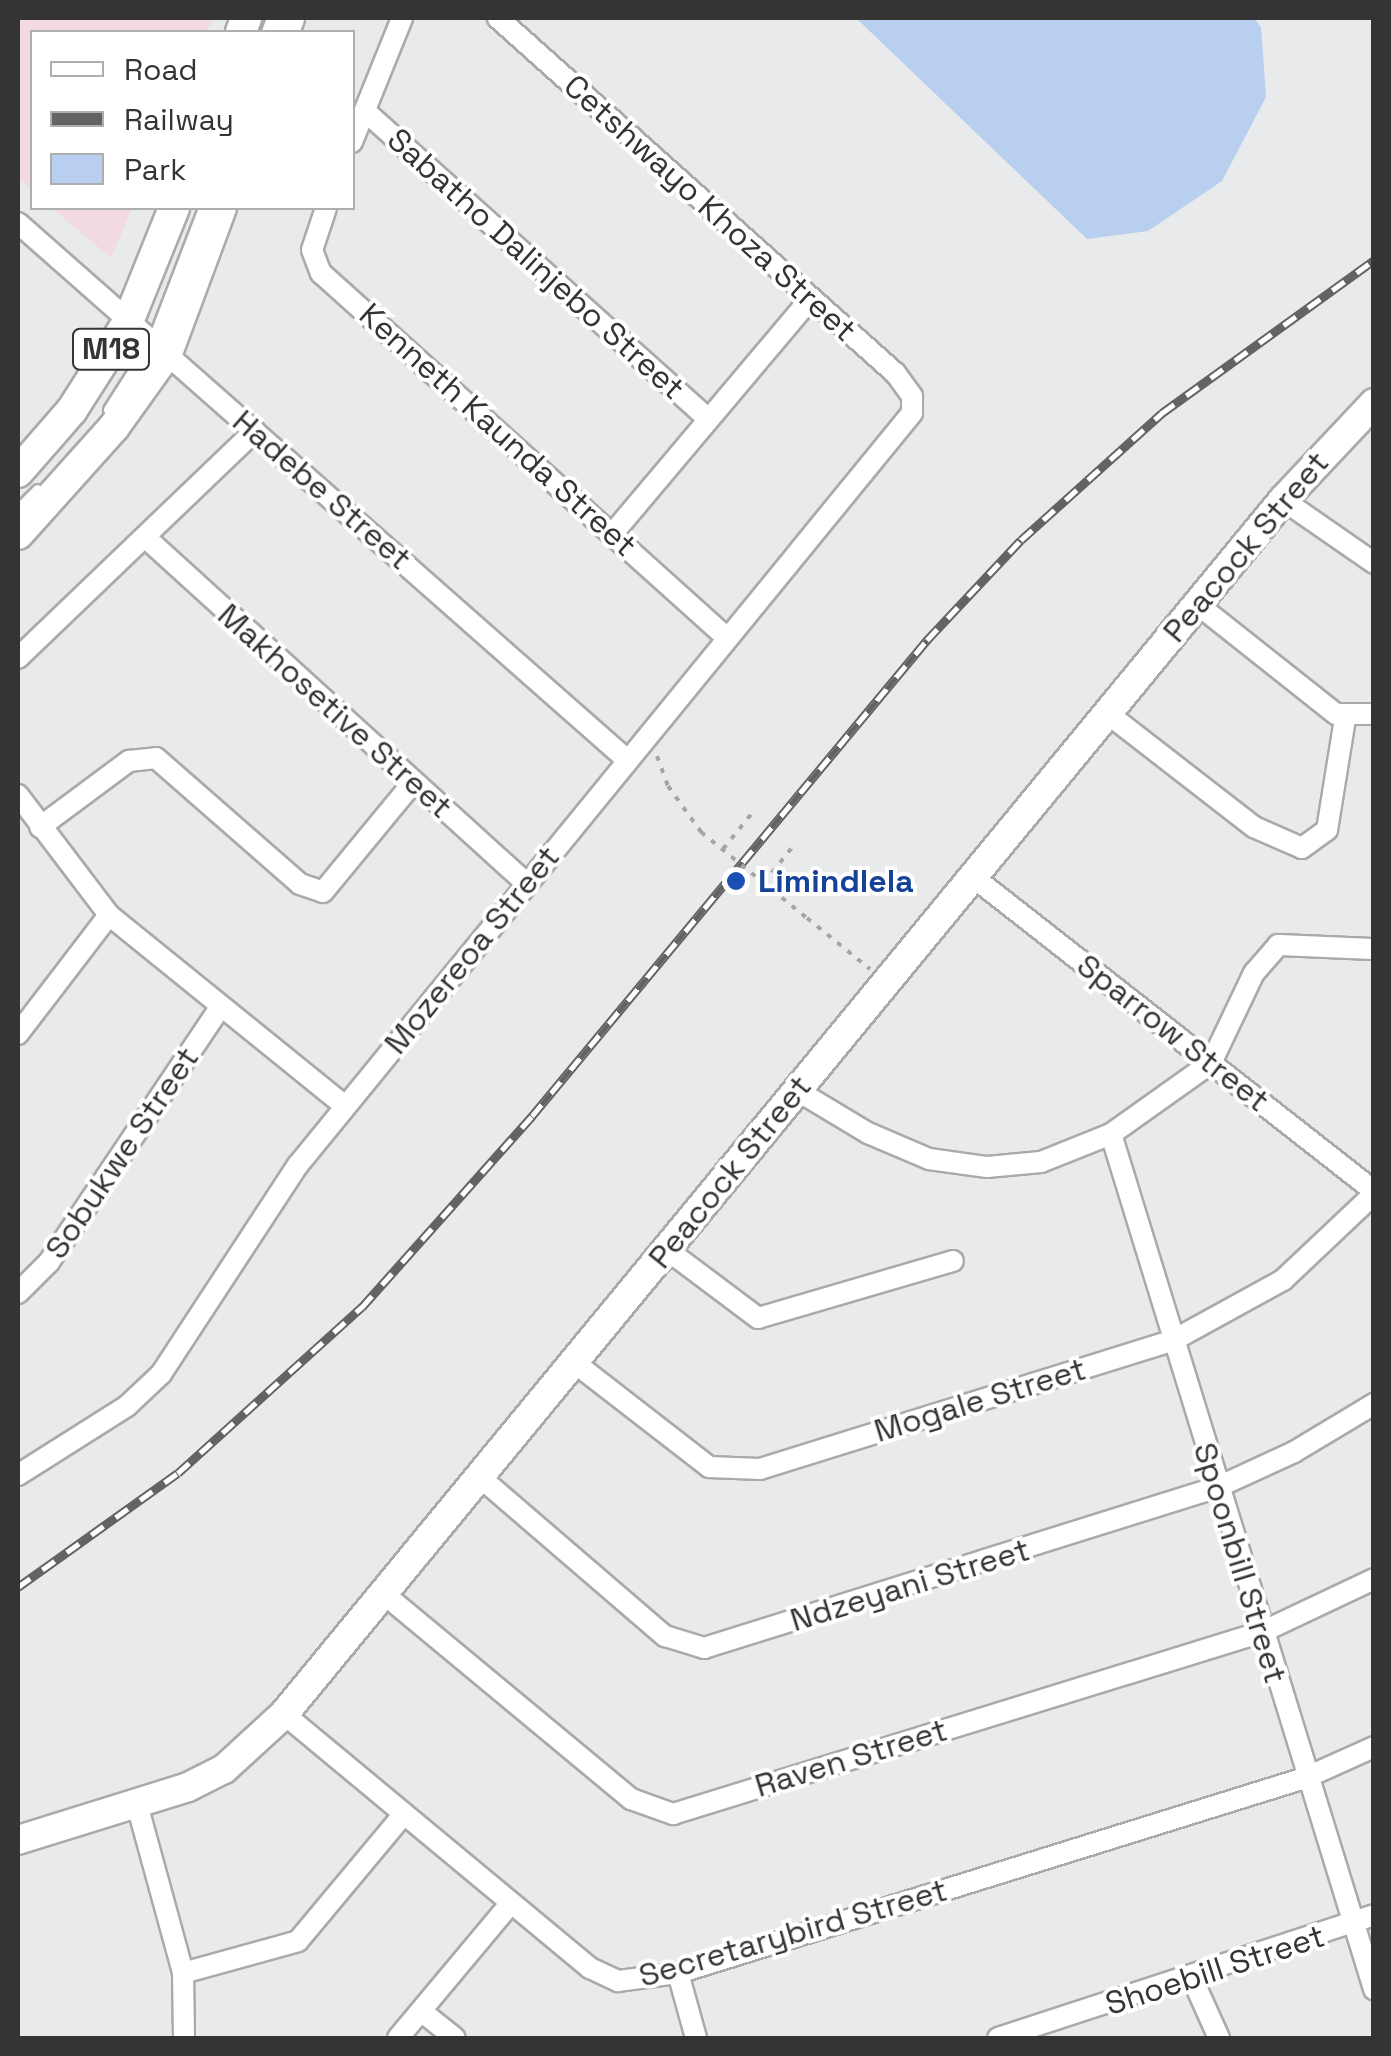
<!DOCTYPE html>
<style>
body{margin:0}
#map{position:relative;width:1391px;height:2056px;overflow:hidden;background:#e9eaec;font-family:"Space Grotesk",sans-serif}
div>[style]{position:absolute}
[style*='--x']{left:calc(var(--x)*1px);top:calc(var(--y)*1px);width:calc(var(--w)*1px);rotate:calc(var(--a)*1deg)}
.education>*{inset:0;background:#f2d9e2}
.green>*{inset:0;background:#b8cff0}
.path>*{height:4px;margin-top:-2px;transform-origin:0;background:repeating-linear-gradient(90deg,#a4a5a6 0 5px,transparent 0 13px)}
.roads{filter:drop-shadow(2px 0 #a9aaac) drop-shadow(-2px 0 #a9aaac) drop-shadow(0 2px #a9aaac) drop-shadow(0 -2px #a9aaac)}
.lane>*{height:10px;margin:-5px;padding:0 5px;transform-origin:5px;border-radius:5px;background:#fff}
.street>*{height:20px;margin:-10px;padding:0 10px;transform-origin:10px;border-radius:10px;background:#fff}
.secondary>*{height:28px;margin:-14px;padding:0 14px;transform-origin:14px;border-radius:14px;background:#fff}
.primary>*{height:30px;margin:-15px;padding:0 15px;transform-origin:15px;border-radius:15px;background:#fff}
.rail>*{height:9px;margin-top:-4.5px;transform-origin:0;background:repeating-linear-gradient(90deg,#fff 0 15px,#636364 0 30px);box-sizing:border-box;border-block:2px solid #636364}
.path-bridge>*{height:4px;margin-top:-2px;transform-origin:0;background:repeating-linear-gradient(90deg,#a4a5a6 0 5px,transparent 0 13px)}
.dots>*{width:28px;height:28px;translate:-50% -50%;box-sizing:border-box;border:5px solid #fff;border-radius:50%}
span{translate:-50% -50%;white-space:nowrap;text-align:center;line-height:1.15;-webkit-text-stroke:8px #fff;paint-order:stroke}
.shield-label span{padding:2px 8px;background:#fff;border:2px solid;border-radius:8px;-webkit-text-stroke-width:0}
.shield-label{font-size:30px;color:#343435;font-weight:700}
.street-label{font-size:32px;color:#343435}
.transit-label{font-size:32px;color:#164399;font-weight:700}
.left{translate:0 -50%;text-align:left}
.frame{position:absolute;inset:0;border:20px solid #343435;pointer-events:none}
.legend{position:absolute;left:30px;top:30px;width:325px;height:180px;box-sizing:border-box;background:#fff;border:2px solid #aeaeae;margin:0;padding:12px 18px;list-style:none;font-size:30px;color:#343435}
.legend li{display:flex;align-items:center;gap:20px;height:50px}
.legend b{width:50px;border:2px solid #aeaeae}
</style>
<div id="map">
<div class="education">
<i style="clip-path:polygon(18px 18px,213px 18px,206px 32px,32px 32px,32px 190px,18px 177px)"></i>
<i style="clip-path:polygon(52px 208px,132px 208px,111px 258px)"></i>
</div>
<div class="green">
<i style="clip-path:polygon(856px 18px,1254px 18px,1261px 27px,1266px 97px,1222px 181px,1148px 231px,1087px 239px)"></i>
</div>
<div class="path">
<i style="--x:657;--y:756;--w:32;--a:70"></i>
<i style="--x:668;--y:786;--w:57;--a:54.3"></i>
<i style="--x:723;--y:849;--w:48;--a:-51"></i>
<i style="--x:764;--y:883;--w:48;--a:-51.7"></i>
<i style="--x:807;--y:918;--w:81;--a:39"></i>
</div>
<div class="roads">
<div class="lane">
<i style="--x:267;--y:32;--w:15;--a:-70"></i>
<i style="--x:109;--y:410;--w:82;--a:-57.5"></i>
<i style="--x:153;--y:341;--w:142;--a:-69"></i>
<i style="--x:18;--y:510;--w:28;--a:-45"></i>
</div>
<div class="street">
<i style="--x:365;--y:111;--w:460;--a:41.9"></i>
<i style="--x:352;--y:142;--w:134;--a:-68"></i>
<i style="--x:326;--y:208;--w:44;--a:108.4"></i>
<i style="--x:312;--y:250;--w:25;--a:69"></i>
<i style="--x:321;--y:273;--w:545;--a:41.95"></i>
<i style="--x:18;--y:223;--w:811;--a:41.4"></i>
<i style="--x:1283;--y:500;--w:111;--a:34.7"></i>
<i style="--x:614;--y:532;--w:306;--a:-49.9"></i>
<i style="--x:145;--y:537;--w:516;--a:42.25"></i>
<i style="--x:1197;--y:604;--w:177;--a:38.4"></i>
<i style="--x:1336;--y:714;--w:38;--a:0"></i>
<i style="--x:18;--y:658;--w:328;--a:-43.8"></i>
<i style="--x:1107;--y:713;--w:186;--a:37.8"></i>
<i style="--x:1254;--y:827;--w:52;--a:23.6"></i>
<i style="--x:1302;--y:848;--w:31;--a:-36"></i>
<i style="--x:1327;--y:830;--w:112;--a:-80.8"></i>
<i style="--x:18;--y:795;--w:151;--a:52.8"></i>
<i style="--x:109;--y:915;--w:304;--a:39"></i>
<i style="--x:40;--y:827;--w:111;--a:-36.6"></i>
<i style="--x:129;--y:761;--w:27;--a:-6"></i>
<i style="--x:156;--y:758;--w:191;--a:41.2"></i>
<i style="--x:300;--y:884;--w:24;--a:19"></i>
<i style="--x:323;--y:892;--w:141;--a:-50.5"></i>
<i style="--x:972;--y:876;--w:511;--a:38.08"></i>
<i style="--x:18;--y:1034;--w:150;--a:-52.6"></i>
<i style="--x:798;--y:1091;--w:82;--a:31"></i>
<i style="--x:868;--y:1133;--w:66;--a:23.1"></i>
<i style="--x:929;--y:1159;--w:59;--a:7.9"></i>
<i style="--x:987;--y:1167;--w:54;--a:-5.3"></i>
<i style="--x:1041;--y:1162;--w:75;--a:-21.8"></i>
<i style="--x:1111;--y:1134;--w:123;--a:-35.4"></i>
<i style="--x:1211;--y:1063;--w:100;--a:-64.5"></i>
<i style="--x:1254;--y:973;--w:37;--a:-49"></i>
<i style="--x:1278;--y:945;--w:96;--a:2.4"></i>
<i style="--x:1111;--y:1134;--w:895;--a:72.9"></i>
<i style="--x:666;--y:1249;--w:115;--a:36.9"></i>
<i style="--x:758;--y:1318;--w:203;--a:-16.3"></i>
<i style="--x:18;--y:1293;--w:44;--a:-45"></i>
<i style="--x:49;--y:1262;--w:306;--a:-56.1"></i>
<i style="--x:575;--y:1363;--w:170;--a:37.8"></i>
<i style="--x:709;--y:1467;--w:51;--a:2.2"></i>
<i style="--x:760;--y:1469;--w:431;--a:-17.3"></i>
<i style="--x:1172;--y:1341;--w:127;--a:-28.8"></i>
<i style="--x:1283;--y:1280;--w:125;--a:-43.4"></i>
<i style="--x:18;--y:1475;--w:129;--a:-32.3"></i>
<i style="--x:127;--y:1406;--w:47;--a:-43.3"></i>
<i style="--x:161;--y:1374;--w:250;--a:-56.8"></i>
<i style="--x:298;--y:1165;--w:971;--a:-50.77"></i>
<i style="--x:912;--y:413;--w:17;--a:-90"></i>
<i style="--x:912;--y:396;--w:29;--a:-126"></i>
<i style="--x:895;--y:373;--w:533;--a:-138.2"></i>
<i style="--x:481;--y:1478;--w:243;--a:40.7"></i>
<i style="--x:665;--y:1636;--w:41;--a:17.1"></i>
<i style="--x:704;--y:1648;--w:539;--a:-17.39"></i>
<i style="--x:1218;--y:1487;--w:84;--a:-24.7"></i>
<i style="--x:1294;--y:1452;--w:93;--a:-31"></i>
<i style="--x:384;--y:1594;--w:321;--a:39.7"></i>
<i style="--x:631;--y:1799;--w:45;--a:19.7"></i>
<i style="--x:673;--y:1814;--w:616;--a:-17.17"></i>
<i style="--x:1262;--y:1632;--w:124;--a:-25.3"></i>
<i style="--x:284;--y:1714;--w:398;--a:39.7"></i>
<i style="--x:590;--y:1968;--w:31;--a:25"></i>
<i style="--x:618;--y:1981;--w:61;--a:-7.6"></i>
<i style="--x:678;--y:1973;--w:657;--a:-17.28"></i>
<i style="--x:1305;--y:1778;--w:76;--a:-24.2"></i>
<i style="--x:138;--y:1808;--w:171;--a:74.7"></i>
<i style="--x:183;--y:1973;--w:65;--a:89.1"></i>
<i style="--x:183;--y:1973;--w:119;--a:-15.5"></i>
<i style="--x:298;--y:1941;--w:165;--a:-50.2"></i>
<i style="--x:678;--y:1973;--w:67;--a:74.5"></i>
<i style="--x:1192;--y:1978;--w:66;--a:65.8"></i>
<i style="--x:421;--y:2011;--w:43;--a:38.5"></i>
<i style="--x:398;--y:2038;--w:176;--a:-50.1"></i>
<i style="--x:998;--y:2038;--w:396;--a:-18.1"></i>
</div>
<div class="secondary">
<i style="--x:18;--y:1840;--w:178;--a:-17.3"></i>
<i style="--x:188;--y:1787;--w:40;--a:-26.6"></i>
<i style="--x:224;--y:1769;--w:81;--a:-42.5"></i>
<i style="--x:284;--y:1714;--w:1572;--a:-50.55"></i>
<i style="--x:1283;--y:500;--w:133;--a:-46.8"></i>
</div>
<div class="primary">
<i style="--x:241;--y:32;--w:15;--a:-70"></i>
<i style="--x:284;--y:32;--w:15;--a:-70"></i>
<i style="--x:18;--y:472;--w:82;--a:-48.9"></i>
<i style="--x:72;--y:410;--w:104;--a:-57.5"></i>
<i style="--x:128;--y:322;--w:123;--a:-68"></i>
<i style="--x:18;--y:534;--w:144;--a:-48.1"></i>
<i style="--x:114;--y:427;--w:91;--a:-54.4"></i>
<i style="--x:167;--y:353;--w:155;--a:-69.6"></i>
</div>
</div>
<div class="rail">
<i style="--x:18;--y:1587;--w:196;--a:-35.5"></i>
<i style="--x:178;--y:1473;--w:248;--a:-42.1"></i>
<i style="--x:362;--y:1307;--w:256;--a:-48.3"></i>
<i style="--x:532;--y:1116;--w:619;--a:-50.31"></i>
<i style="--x:927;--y:640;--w:137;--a:-46.8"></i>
<i style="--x:1021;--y:540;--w:190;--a:-42"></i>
<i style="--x:1162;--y:413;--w:261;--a:-35.8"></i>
</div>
<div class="path-bridge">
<i style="--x:701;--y:832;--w:136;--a:39.1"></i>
</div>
<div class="dots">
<i style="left:736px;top:881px;background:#1a4fb4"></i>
</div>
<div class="shield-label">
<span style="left:111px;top:349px">M18</span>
</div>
<div class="street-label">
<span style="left:710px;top:208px;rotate:42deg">Cetshwayo Khoza Street</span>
<span style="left:536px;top:264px;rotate:42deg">Sabatho Dalinjebo Street</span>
<span style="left:498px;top:430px;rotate:42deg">Kenneth Kaunda Street</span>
<span style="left:322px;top:490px;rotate:41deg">Hadebe Street</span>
<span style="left:1246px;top:547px;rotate:-50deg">Peacock Street</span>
<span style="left:335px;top:711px;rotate:42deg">Makhosetive Street</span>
<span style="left:472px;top:950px;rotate:-51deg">Mozereoa Street</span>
<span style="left:1173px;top:1033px;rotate:38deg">Sparrow Street</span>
<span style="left:122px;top:1153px;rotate:-56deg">Sobukwe Street</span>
<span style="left:730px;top:1172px;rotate:-51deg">Peacock Street</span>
<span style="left:980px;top:1400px;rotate:-17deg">Mogale Street</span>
<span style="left:1240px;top:1563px;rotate:73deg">Spoonbill Street</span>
<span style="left:910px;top:1585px;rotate:-17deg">Ndzeyani Street</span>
<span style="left:851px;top:1758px;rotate:-17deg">Raven Street</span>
<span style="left:793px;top:1933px;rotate:-16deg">Secretarybird Street</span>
<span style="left:1215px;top:1970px;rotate:-18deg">Shoebill Street</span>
</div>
<div class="transit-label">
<span class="left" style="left:758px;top:881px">Limindlela</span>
</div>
<div class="frame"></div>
<ul class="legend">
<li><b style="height:12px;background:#fff"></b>Road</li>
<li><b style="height:12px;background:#636364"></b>Railway</li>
<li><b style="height:28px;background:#b8cff0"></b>Park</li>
</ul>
</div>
